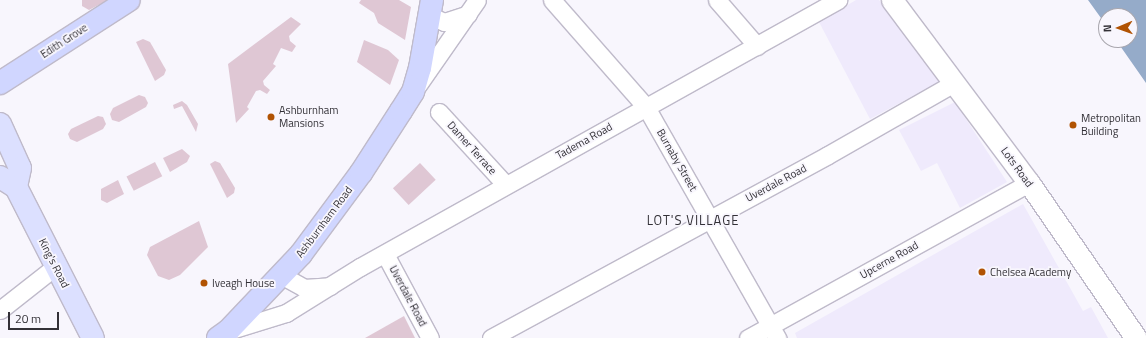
<!DOCTYPE html>
<style>
body{margin:0}
#map{position:relative;width:1146px;height:338px;overflow:hidden;background:#f8f6fd;font-family:"Titillium Web",sans-serif}
div>[style]{position:absolute}
[style*='--x']{left:calc(var(--x)*1px);top:calc(var(--y)*1px);width:calc(var(--w)*1px);rotate:calc(var(--a)*1deg)}
.built>*{inset:0;background:#efeafc}
.green>*{inset:0;background:#dfc7d4;transform-origin:0 0}
.water>*{inset:0;background:#95abc9}
.roads{filter:drop-shadow(1px 0 #bfbaca) drop-shadow(-1px 0 #bfbaca) drop-shadow(0 1px #bfbaca) drop-shadow(0 -1px #bfbaca)}
.minor>*{height:17px;margin:-8.5px;padding:0 8.5px;transform-origin:8.5px;border-radius:8.5px;background:#fff}
.tertiary>*{height:21px;margin:-10.5px;padding:0 10.5px;transform-origin:10.5px;border-radius:10.5px;background:#fff}
.primary>*{height:22px;margin:-11px;padding:0 11px;transform-origin:11px;border-radius:11px;background:#dce0ff}
.trunk>*{height:22px;margin:-11px;padding:0 11px;transform-origin:11px;border-radius:11px;background:#d0d6ff}
.dots>*{width:11px;height:11px;translate:-50% -50%;box-sizing:border-box;border:2px solid #f8f6fd;border-radius:50%}
span{translate:-50% -50%;white-space:nowrap;text-align:center;line-height:1.15;-webkit-text-stroke:3.5px #f8f6fd;paint-order:stroke}
.street-label{font-size:11px;color:#333137}
.poi-label{font-size:11px;color:#333137}
.left{translate:0 -50%;text-align:left}
.quarter-label{font-size:13px;color:#333137;letter-spacing:1px}
.north{position:absolute;left:1098px;top:8px;width:40px;height:40px;box-sizing:border-box;background:#f8f6fd;border:1px solid #a9a7ae;border-radius:50%;rotate:268deg;font-size:11px;font-weight:700;line-height:16px;text-align:center;color:#333137}
.north::after{content:'';display:block;margin:auto;width:14px;height:18px;background:#b15303;clip-path:polygon(50% 0,100% 100%,50% 72%,0 100%)}
.scale{position:absolute;left:8px;top:312px;width:51px;height:18px;box-sizing:border-box;border:2px solid #333137;border-top:0;padding-left:5px;font-size:12px;line-height:14px;white-space:nowrap;color:#333137;-webkit-text-stroke:3px #f8f6fd;paint-order:stroke}
</style>
<div id="map">
<div class="built">
<i style="clip-path:polygon(856px 0,879px 0,941px 81px,870px 119px,819px 22px)"></i>
<i style="clip-path:polygon(955px 102px,1007px 182px,960px 208px,937px 163px,921px 171px,899px 130px)"></i>
<i style="clip-path:polygon(1023px 204px,1083px 311px,1091px 307px,1108px 338px,797px 338px,795px 333px)"></i>
</div>
<div class="green">
<i style="clip-path:polygon(82px 0,108px 0,89px 10px,82px 6px)"></i>
<i style="clip-path:polygon(361px 0,399px 0,411px 7px,405px 40px,378px 23px,374px 13px,359px 3px)"></i>
<i style="clip-path:polygon(291px 17px,301px 24px,289px 36px,290px 41px,296px 46px,292px 52px,281px 48px,273px 64px,276px 66px,263px 81px,264px 85px,270px 90px,267px 94px,260px 90px,256px 91px,247px 107px,249px 109px,236px 123px,228px 64px)"></i>
<i style="clip-path:polygon(143px 39px,150px 42px,166px 70px,164px 75px,155px 81px,136px 42px)"></i>
<i style="clip-path:polygon(364px 40px,388px 50px,399px 60px,390px 85px,357px 62px)"></i>
<i style="clip-path:polygon(139px 95px,145px 97px,148px 103px,146px 107px,119px 122px,112px 120px,110px 114px,113px 108px)"></i>
<i style="clip-path:polygon(182px 101px,187px 105px,198px 124px,196px 132px,182px 106px,174px 109px,173px 105px)"></i>
<i style="clip-path:polygon(98px 116px,103px 117px,106px 124px,103px 129px,77px 142px,70px 139px,68px 134px,71px 129px)"></i>
<i style="clip-path:polygon(182px 149px,190px 156px,187px 162px,170px 172px,163px 158px)"></i>
<i style="clip-path:polygon(215px 161px,220px 163px,235px 188px,234px 193px,227px 198px,210px 164px)"></i>
<i style="left:155px;top:162px;width:16px;height:32px;rotate:63deg"></i>
<i style="left:420px;top:163px;width:23px;height:37px;rotate:47deg"></i>
<i style="clip-path:polygon(118px 180px,124px 194px,107px 203px,101px 200px,101px 189px)"></i>
<i style="clip-path:polygon(199px 221px,208px 247px,180px 275px,169px 280px,158px 276px,147px 255px,150px 247px)"></i>
<i style="clip-path:polygon(404px 316px,415px 338px,365px 338px)"></i>
</div>
<div class="water">
<i style="clip-path:polygon(1088px 0,1146px 0,1146px 83px,1116px 40px,1130px 40px,1130px 16px,1106px 16px,1106px 25px)"></i>
</div>
<div class="roads">
<div class="minor">
<i style="--x:552;--y:0;--w:142;--a:48.7"></i>
<i style="--x:646;--y:107;--w:266;--a:60.4"></i>
<i style="--x:717;--y:0;--w:61;--a:49"></i>
<i style="--x:431;--y:16;--w:14;--a:25"></i>
<i style="--x:444;--y:22;--w:25;--a:-18"></i>
<i style="--x:418;--y:85;--w:103;--a:-55.2"></i>
<i style="--x:439;--y:112;--w:99;--a:47.5"></i>
<i style="--x:385;--y:254;--w:95;--a:61.8"></i>
<i style="--x:281;--y:275;--w:26;--a:29"></i>
<i style="--x:304;--y:288;--w:26;--a:-4"></i>
<i style="--x:0;--y:310;--w:71;--a:-38.2"></i>
<i style="--x:228;--y:331;--w:61;--a:-17.2"></i>
<i style="--x:286;--y:313;--w:87;--a:-31.9"></i>
<i style="--x:360;--y:267;--w:548;--a:-29.19"></i>
<i style="--x:491;--y:338;--w:383;--a:-28.5"></i>
<i style="--x:828;--y:155;--w:145;--a:-29.7"></i>
<i style="--x:748;--y:338;--w:321;--a:-28.9"></i>
</div>
<div class="tertiary">
<i style="--x:892;--y:0;--w:229;--a:53.2"></i>
<i style="--x:1029;--y:183;--w:188;--a:55.4"></i>
</div>
<div class="primary">
<i style="--x:0;--y:124;--w:48;--a:65.6"></i>
<i style="--x:20;--y:168;--w:19;--a:102"></i>
<i style="--x:0;--y:177;--w:19;--a:32"></i>
<i style="--x:16;--y:187;--w:169;--a:63"></i>
</div>
<div class="trunk">
<i style="--x:0;--y:83;--w:153;--a:-32.8"></i>
<i style="--x:218;--y:338;--w:12;--a:-35"></i>
<i style="--x:228;--y:331;--w:106;--a:-46.5"></i>
<i style="--x:301;--y:254;--w:101;--a:-53.5"></i>
<i style="--x:361;--y:173;--w:74;--a:-57.2"></i>
<i style="--x:401;--y:111;--w:22;--a:-58"></i>
<i style="--x:413;--y:92;--w:25;--a:-74"></i>
<i style="--x:420;--y:68;--w:69;--a:-80"></i>
</div>
</div>
<div class="dots">
<i style="left:271px;top:117px;background:#b15303"></i>
<i style="left:1073px;top:125px;background:#b15303"></i>
<i style="left:982px;top:272px;background:#b15303"></i>
<i style="left:204px;top:283px;background:#b15303"></i>
</div>
<div class="street-label">
<span style="left:64px;top:41px;rotate:-33deg">Edith Grove</span>
<span style="left:584px;top:141px;rotate:-29deg">Tadema Road</span>
<span style="left:472px;top:148px;rotate:48deg">Damer Terrace</span>
<span style="left:677px;top:160px;rotate:60deg">Burnaby Street</span>
<span style="left:1017px;top:167px;rotate:54deg">Lots Road</span>
<span style="left:776px;top:183px;rotate:-28deg">Uverdale Road</span>
<span style="left:324px;top:222px;rotate:-53deg">Ashburnham Road</span>
<span style="left:889px;top:260px;rotate:-29deg">Upcerne Road</span>
<span style="left:54px;top:263px;rotate:63deg">King's Road</span>
<span style="left:408px;top:296px;rotate:62deg">Uverdale Road</span>
</div>
<div class="poi-label">
<span class="left" style="left:279px;top:117px">Ashburnham<br>Mansions</span>
<span class="left" style="left:1081px;top:125px">Metropolitan<br>Building</span>
<span class="left" style="left:990px;top:272px">Chelsea Academy</span>
<span class="left" style="left:212px;top:283px">Iveagh House</span>
</div>
<div class="quarter-label">
<span style="left:693px;top:220px">LOT'S VILLAGE</span>
</div>
<div class="north">N</div>
<div class="scale">20 m</div>
</div>
